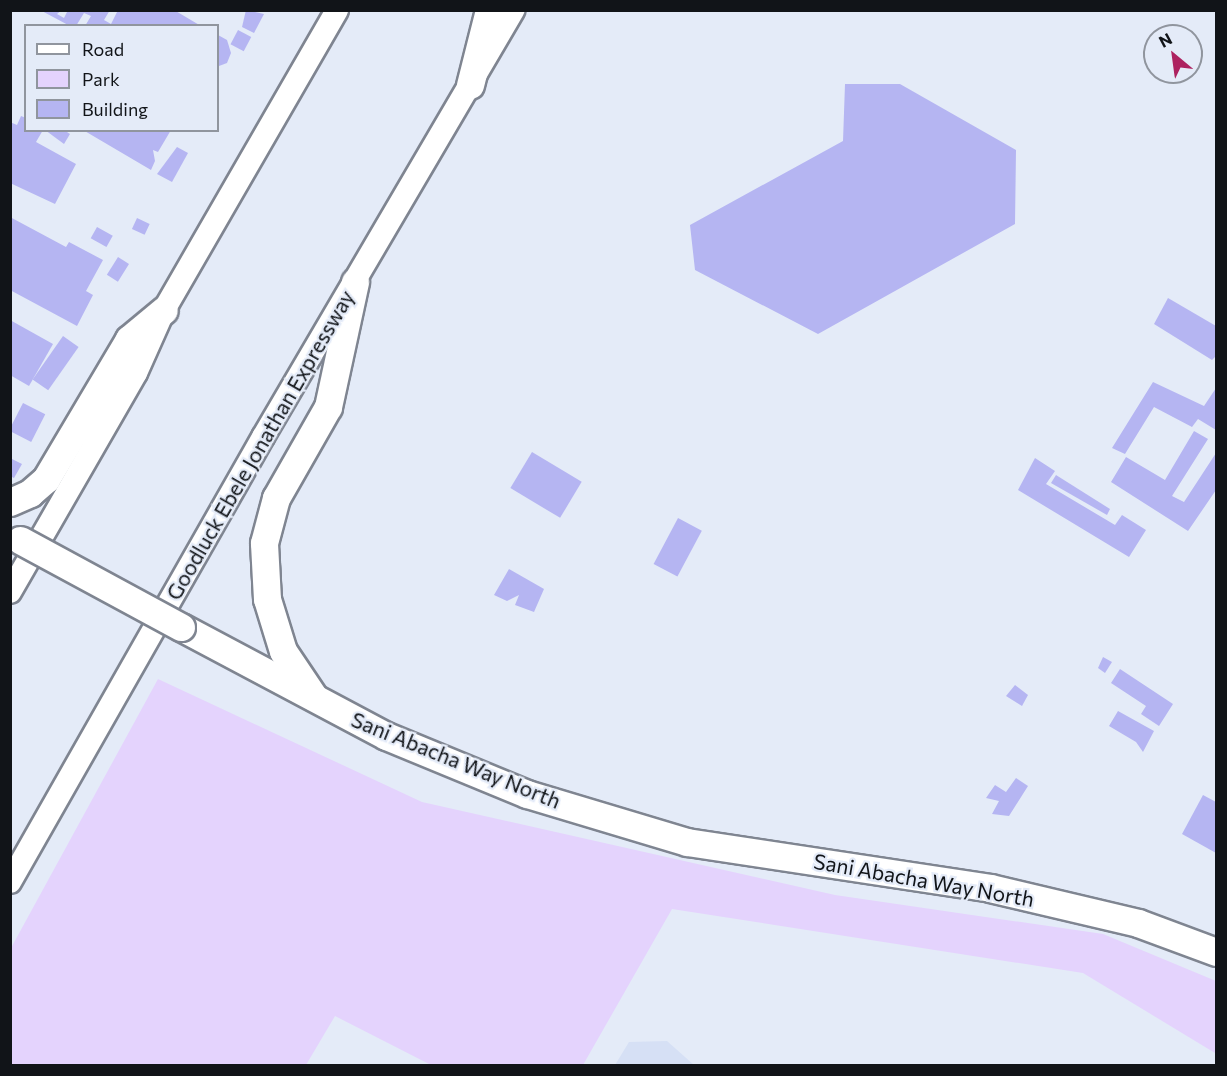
<!DOCTYPE html>
<style>
body{margin:0}
#map{position:relative;width:1227px;height:1076px;overflow:hidden;background:#e4ebf8;font-family:Commissioner,sans-serif}
div>[style]{position:absolute}
[style*='--x']{left:calc(var(--x)*1px);top:calc(var(--y)*1px);width:calc(var(--w)*1px);rotate:calc(var(--a)*1deg)}
.built>*{inset:0;background:#d6e0f5}
.green>*{inset:0;background:#e4d3fd}
.building>*{inset:0;background:#b5b5f2;transform-origin:0 0}
.roads{filter:drop-shadow(2px 0 #7f8591) drop-shadow(-2px 0 #7f8591) drop-shadow(0 2px #7f8591) drop-shadow(0 -2px #7f8591)}
.primary>*{height:22px;margin:-11px;padding:0 11px;transform-origin:11px;border-radius:11px;background:#fff}
.highway>*{height:27px;margin:-13.5px;padding:0 13.5px;transform-origin:13.5px;border-radius:13.5px;background:#fff}
.bridges{filter:drop-shadow(2px 0 #7f8591) drop-shadow(-2px 0 #7f8591) drop-shadow(0 2px #7f8591) drop-shadow(0 -2px #7f8591)}
.highway-bridge>*{height:27px;margin:-13.5px;padding:0 13.5px;transform-origin:13.5px;border-radius:13.5px;background:#fff}
span{translate:-50% -50%;white-space:nowrap;text-align:center;line-height:1.15;-webkit-text-stroke:4.5px #e4ebf8;paint-order:stroke}
.street-label{font-size:21px;color:#111418}
.frame{position:absolute;inset:0;border:12px solid #111418;pointer-events:none}
.legend{position:absolute;left:24px;top:24px;width:195px;height:108px;box-sizing:border-box;background:#e4ebf8;border:2px solid #90959e;margin:0;padding:8px 10px;list-style:none;font-size:18px;color:#111418}
.legend li{display:flex;align-items:center;gap:12px;height:30px}
.legend b{width:30px;border:2px solid #90959e}
.north{position:absolute;left:1143px;top:24px;width:60px;height:60px;box-sizing:border-box;background:#e4ebf8;border:2px solid #90959e;border-radius:50%;rotate:331deg;font-size:16px;font-weight:700;line-height:24px;text-align:center;color:#111418}
.north::after{content:'';display:block;margin:auto;width:21px;height:27px;background:#ad2260;clip-path:polygon(50% 0,100% 100%,50% 72%,0 100%)}
</style>
<div id="map">
<div class="built">
<i style="clip-path:polygon(667px 1041px,694px 1065px,615px 1065px,629px 1042px)"></i>
</div>
<div class="green">
<i style="clip-path:polygon(158px 679px,422px 802px,835px 895px,1103px 934px,1216px 981px,1216px 1049px,1215px 1053px,1083px 973px,672px 909px,583px 1065px,431px 1065px,335px 1016px,306px 1065px,11px 1065px,11px 948px)"></i>
</div>
<div class="building">
<i style="clip-path:polygon(40px 10px,62px 10px,57px 14px,64px 18px,68px 10px,110px 10px,104px 20px,111px 24px,118px 10px,174px 10px,201px 26px,85px 26px,91px 16px,84px 13px,76px 26px,70px 26px)"></i>
<i style="clip-path:polygon(246px 10px,264px 14px,254px 33px,242px 27px)"></i>
<i style="left:238px;top:30px;width:15px;height:16px;rotate:28deg"></i>
<i style="clip-path:polygon(218px 35px,227px 40px,231px 53px,227px 63px,219px 66px)"></i>
<i style="clip-path:polygon(845px 84px,900px 84px,1016px 150px,1015px 224px,818px 334px,695px 270px,690px 225px,843px 141px)"></i>
<i style="clip-path:polygon(21px 116px,26px 118px,26px 130px,43px 130px,36px 142px,76px 164px,55px 204px,10px 183px,10px 122px,17px 125px)"></i>
<i style="clip-path:polygon(45px 130px,64px 130px,70px 134px,64px 144px)"></i>
<i style="clip-path:polygon(83px 130px,171px 130px,158px 152px,153px 150px,155px 161px,151px 170px)"></i>
<i style="clip-path:polygon(177px 147px,188px 153px,172px 182px,157px 174px)"></i>
<i style="clip-path:polygon(10px 217px,66px 247px,69px 242px,103px 260px,86px 291px,93px 295px,77px 326px,10px 290px)"></i>
<i style="left:137px;top:218px;width:14px;height:12px;rotate:25deg"></i>
<i style="left:97px;top:227px;width:18px;height:13px;rotate:29deg"></i>
<i style="left:118px;top:257px;width:13px;height:21px;rotate:32deg"></i>
<i style="clip-path:polygon(1168px 298px,1216px 326px,1216px 356px,1212px 360px,1154px 324px)"></i>
<i style="clip-path:polygon(10px 320px,53px 344px,29px 386px,10px 375px)"></i>
<i style="left:63px;top:336px;width:19px;height:53px;rotate:35deg"></i>
<i style="clip-path:polygon(1153px 382px,1204px 406px,1216px 388px,1216px 430px,1198px 419px,1192px 427px,1154px 407px,1125px 454px,1112px 448px)"></i>
<i style="left:23px;top:403px;width:25px;height:31px;rotate:27deg"></i>
<i style="clip-path:polygon(1194px 431px,1208px 439px,1172px 496px,1184px 502px,1216px 453px,1216px 490px,1188px 531px,1111px 482px,1126px 457px,1165px 480px)"></i>
<i style="left:532px;top:452px;width:58px;height:42px;rotate:31deg"></i>
<i style="clip-path:polygon(10px 458px,22px 464px,14px 478px,10px 476px)"></i>
<i style="clip-path:polygon(1035px 458px,1055px 471px,1046px 484px,1115px 525px,1122px 515px,1146px 530px,1129px 557px,1018px 490px)"></i>
<i style="clip-path:polygon(1056px 475px,1110px 509px,1107px 515px,1051px 483px)"></i>
<i style="left:678px;top:518px;width:27px;height:52px;rotate:28deg"></i>
<i style="clip-path:polygon(509px 569px,544px 589px,534px 612px,515px 605px,519px 595px,507px 601px,494px 595px)"></i>
<i style="clip-path:polygon(1103px 657px,1112px 662px,1105px 673px,1098px 668px)"></i>
<i style="clip-path:polygon(1120px 669px,1173px 704px,1159px 726px,1141px 714px,1146px 706px,1111px 683px)"></i>
<i style="clip-path:polygon(1015px 685px,1028px 695px,1022px 706px,1006px 696px)"></i>
<i style="clip-path:polygon(1118px 711px,1154px 731px,1143px 752px,1136px 742px,1109px 726px)"></i>
<i style="clip-path:polygon(1016px 778px,1028px 786px,1009px 816px,992px 814px,999px 801px,986px 798px,995px 785px,1006px 792px)"></i>
<i style="clip-path:polygon(1203px 795px,1216px 802px,1216px 853px,1182px 834px)"></i>
</div>
<div class="roads">
<div class="primary">
<i style="--x:10;--y:592;--w:253;--a:-60.1"></i>
<i style="--x:136;--y:373;--w:69;--a:-66"></i>
<i style="--x:164;--y:310;--w:346;--a:-60"></i>
<i style="--x:10;--y:882;--w:512;--a:-60.38"></i>
<i style="--x:263;--y:437;--w:495;--a:-59.6"></i>
</div>
<div class="highway">
<i style="--x:470;--y:85;--w:77;--a:-75.8"></i>
<i style="--x:10;--y:502;--w:22;--a:-24"></i>
<i style="--x:30;--y:493;--w:21;--a:-41"></i>
<i style="--x:46;--y:479;--w:163;--a:-59.3"></i>
<i style="--x:129;--y:339;--w:45;--a:-39.6"></i>
<i style="--x:181;--y:627;--w:232;--a:28"></i>
<i style="--x:386;--y:736;--w:152;--a:22.4"></i>
<i style="--x:527;--y:794;--w:167;--a:16.7"></i>
<i style="--x:687;--y:842;--w:306;--a:8.6"></i>
<i style="--x:990;--y:888;--w:152;--a:13.3"></i>
<i style="--x:1138;--y:923;--w:83;--a:20.4"></i>
<i style="--x:314;--y:697;--w:55;--a:-124"></i>
<i style="--x:283;--y:651;--w:54;--a:-107.1"></i>
<i style="--x:267;--y:599;--w:56;--a:-93.1"></i>
<i style="--x:264;--y:543;--w:47;--a:-75.1"></i>
<i style="--x:276;--y:498;--w:105;--a:-60.3"></i>
<i style="--x:328;--y:407;--w:128;--a:-77.8"></i>
</div>
</div>
<div class="bridges">
<div class="highway-bridge">
<i style="--x:20;--y:540;--w:183;--a:28.4"></i>
</div>
</div>
<div class="street-label">
<span style="left:260px;top:445px;rotate:-60deg">Goodluck Ebele Jonathan Expressway</span>
<span style="left:456px;top:760px;rotate:22deg">Sani Abacha Way North</span>
<span style="left:924px;top:880px;rotate:10deg">Sani Abacha Way North</span>
</div>
<div class="frame"></div>
<ul class="legend">
<li><b style="height:8px;background:#fff"></b>Road</li>
<li><b style="height:16px;background:#e4d3fd"></b>Park</li>
<li><b style="height:16px;background:#b5b5f2"></b>Building</li>
</ul>
<div class="north">N</div>
</div>
